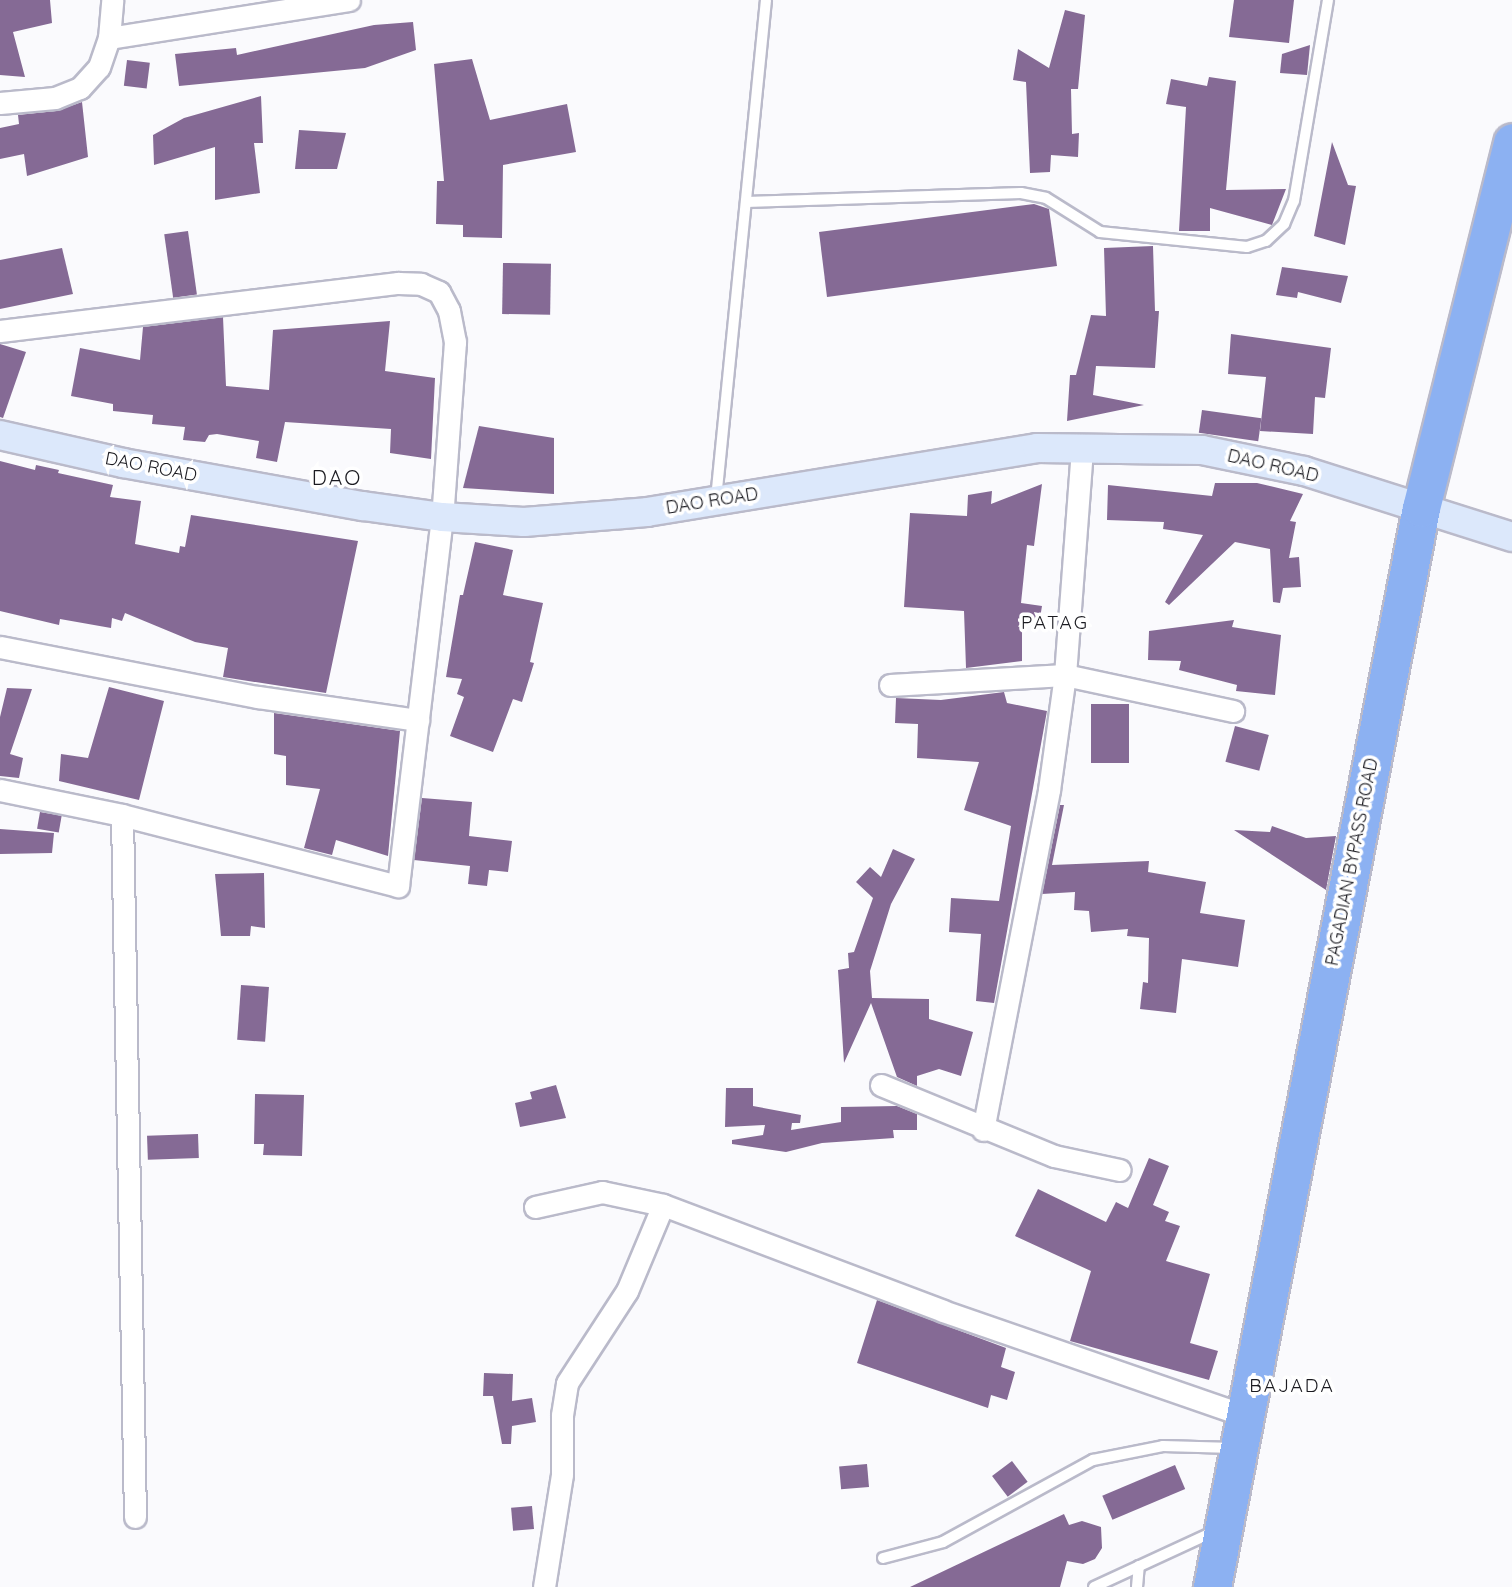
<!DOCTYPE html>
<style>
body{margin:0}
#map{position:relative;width:1512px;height:1587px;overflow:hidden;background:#fafafd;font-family:Quicksand,sans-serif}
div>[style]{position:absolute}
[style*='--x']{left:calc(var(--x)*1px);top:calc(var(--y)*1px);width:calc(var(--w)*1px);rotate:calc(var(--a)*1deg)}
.building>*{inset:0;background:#856a95;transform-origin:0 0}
.roads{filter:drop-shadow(2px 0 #babaca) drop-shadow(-2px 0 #babaca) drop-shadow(0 2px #babaca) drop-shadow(0 -2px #babaca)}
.lane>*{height:10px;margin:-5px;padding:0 5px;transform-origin:5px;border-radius:5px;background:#fff}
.street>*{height:21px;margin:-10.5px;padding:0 10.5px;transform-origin:10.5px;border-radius:10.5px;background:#fff}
.secondary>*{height:28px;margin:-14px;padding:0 14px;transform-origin:14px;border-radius:14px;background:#dce8fb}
.highway>*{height:37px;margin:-18.5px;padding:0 18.5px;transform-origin:18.5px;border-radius:18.5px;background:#8cb1f2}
span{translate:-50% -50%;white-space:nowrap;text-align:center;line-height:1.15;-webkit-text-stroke:7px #fff;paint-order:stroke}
.street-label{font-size:18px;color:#1b1b21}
.neighbourhood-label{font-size:19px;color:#1b1b21;letter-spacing:2px}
.quarter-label{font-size:21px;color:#1b1b21;letter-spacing:2px}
</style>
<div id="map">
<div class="building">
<i style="clip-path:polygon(0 0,50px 0,52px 23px,13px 32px,25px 77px,0 75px)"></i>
<i style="clip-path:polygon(1234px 0,1294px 0,1289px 43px,1229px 37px)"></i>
<i style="clip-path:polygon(1065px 10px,1085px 15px,1078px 89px,1071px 89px,1072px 134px,1079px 133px,1078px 157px,1051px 155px,1050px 172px,1030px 173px,1026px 82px,1013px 80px,1018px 49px,1049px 68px)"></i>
<i style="clip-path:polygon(413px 22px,416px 50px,365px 68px,179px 86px,175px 54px,236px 48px,237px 55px,374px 25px)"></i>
<i style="clip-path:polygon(1310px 45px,1307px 75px,1280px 73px,1282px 54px)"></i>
<i style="clip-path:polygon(472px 59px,490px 120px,567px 104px,576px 152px,503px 165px,502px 238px,463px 237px,463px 225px,436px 224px,437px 181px,444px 181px,434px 64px)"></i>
<i style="left:127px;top:60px;width:23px;height:26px;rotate:7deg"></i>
<i style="clip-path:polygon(1209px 77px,1236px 81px,1226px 190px,1286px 189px,1272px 225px,1210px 208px,1210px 231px,1179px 231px,1186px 107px,1166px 104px,1171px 79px,1207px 86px)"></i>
<i style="clip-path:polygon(261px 96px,263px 143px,254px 143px,260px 193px,215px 200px,215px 147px,154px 165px,153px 135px,184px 118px)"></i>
<i style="clip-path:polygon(82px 102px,88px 157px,27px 176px,24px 154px,0 159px,0 128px,19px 124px,18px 115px,56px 111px)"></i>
<i style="clip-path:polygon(299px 130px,346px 133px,337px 169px,295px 169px)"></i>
<i style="clip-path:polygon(1332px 142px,1348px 185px,1356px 186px,1345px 245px,1314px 236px)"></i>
<i style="clip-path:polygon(1034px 204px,1049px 209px,1057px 266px,827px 297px,819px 232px)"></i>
<i style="left:188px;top:231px;width:64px;height:24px;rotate:82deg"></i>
<i style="clip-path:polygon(1153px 246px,1155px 311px,1159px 311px,1155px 368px,1096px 366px,1093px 395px,1144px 405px,1067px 421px,1070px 375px,1076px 375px,1091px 315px,1106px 316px,1104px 248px)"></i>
<i style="clip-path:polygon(62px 248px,73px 294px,0 309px,0 260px)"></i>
<i style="left:503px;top:263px;width:48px;height:51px;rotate:1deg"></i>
<i style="clip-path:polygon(1282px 267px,1348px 276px,1341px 303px,1298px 292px,1297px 298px,1276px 295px)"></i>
<i style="clip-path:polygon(223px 317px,226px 386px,269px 390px,273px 330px,390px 321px,385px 371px,435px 378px,431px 459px,390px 453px,391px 429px,285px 422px,277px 462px,256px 458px,259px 441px,217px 434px,209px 435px,205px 442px,183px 440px,185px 427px,152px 424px,153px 415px,113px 411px,113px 404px,71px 396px,80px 348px,140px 360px,143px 327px)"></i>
<i style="clip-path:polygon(1231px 334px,1331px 348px,1325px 398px,1315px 397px,1313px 434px,1260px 431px,1266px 377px,1228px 374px)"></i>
<i style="clip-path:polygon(0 344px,26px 352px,3px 418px,0 417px)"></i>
<i style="left:1202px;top:410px;width:60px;height:23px;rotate:8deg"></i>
<i style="clip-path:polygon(479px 426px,554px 438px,554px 494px,463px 488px)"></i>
<i style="clip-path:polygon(0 461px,35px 470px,36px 465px,59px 470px,58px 473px,113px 485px,110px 497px,141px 501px,135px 544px,179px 553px,180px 546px,185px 547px,191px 515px,358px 541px,326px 693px,223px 677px,228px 648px,195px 642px,125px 613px,122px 621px,112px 618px,111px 628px,60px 619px,59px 625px,0 611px)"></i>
<i style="clip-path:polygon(1215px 483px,1257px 483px,1303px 494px,1290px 521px,1296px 522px,1289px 558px,1299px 557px,1301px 587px,1283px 588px,1280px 603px,1273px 602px,1270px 549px,1235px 542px,1169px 605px,1165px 602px,1203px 535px,1163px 529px,1164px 522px,1107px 520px,1108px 485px,1212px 496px)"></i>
<i style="clip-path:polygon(1042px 484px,1034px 546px,1027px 545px,1021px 603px,1042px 606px,1039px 624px,1022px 627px,1022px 661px,966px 668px,964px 611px,904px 607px,910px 513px,967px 516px,968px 495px,992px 491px,991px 504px)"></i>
<i style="clip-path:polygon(475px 542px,513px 550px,503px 595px,543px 603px,530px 662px,534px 663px,522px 702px,513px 699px,493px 752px,450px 736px,464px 697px,457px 694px,462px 679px,446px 677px,460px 595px,463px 595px)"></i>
<i style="clip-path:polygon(1234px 620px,1232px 627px,1281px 635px,1275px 695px,1236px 691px,1237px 685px,1179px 670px,1181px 661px,1148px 660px,1149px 631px)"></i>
<i style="clip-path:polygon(109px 687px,164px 701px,139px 800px,59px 781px,61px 754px,88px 758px)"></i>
<i style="clip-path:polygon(7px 688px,32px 689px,10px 754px,23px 758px,19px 778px,0 776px,0 717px)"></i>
<i style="clip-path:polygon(1004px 692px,1007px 703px,1047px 711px,994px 1003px,976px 1001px,981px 934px,949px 932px,951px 898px,999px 901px,1011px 826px,964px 810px,979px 762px,917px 758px,918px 724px,895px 723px,896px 698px,941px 700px)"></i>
<i style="left:1091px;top:704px;width:38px;height:59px"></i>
<i style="clip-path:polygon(274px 713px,400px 731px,388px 856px,336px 840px,332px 855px,304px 848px,320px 789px,286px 785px,286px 756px,274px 754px)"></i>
<i style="left:1235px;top:726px;width:35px;height:37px;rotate:15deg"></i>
<i style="clip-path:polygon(422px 798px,472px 802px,469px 836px,512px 841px,508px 872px,489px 870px,487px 886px,468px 884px,470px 866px,414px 860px)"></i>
<i style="clip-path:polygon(1060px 805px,1064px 805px,1052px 865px,1149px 861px,1148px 872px,1206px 882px,1200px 913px,1245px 920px,1238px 967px,1182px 959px,1176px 1013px,1140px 1009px,1143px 982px,1148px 983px,1149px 938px,1127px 936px,1128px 929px,1091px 932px,1089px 911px,1074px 910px,1075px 892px,1042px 894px)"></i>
<i style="left:40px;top:812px;width:22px;height:17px;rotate:10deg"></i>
<i style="clip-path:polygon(1272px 826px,1306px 838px,1336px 836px,1326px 890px,1234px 830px,1270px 832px)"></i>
<i style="clip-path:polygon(0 829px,54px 833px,52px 853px,0 854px)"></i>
<i style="clip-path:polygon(893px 849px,915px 859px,891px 904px,870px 971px,872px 998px,929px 999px,929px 1019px,973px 1032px,961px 1076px,939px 1069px,917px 1076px,917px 1086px,897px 1077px,871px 1003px,844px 1063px,838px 970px,849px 968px,848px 953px,854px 952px,873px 898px,856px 882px,870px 867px,881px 877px)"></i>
<i style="clip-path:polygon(264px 873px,265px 928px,251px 926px,250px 936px,221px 936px,215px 874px)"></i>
<i style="left:241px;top:985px;width:28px;height:55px;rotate:4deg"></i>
<i style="clip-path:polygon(556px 1085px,566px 1118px,520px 1127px,515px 1103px,532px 1099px,530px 1092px)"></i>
<i style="clip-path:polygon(726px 1088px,753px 1088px,753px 1106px,801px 1115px,800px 1123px,792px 1123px,791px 1130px,841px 1122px,841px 1107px,897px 1106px,917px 1114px,917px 1130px,893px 1130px,894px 1138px,822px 1143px,786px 1152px,732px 1144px,732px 1140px,763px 1135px,765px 1125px,725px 1127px)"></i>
<i style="clip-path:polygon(255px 1094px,304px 1095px,302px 1156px,263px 1155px,264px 1144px,254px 1144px)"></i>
<i style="left:198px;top:1134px;width:24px;height:51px;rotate:88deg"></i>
<i style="clip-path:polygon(1149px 1158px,1169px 1166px,1153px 1205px,1169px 1212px,1165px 1221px,1180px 1226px,1166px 1261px,1210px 1274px,1190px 1343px,1218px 1351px,1209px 1380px,1070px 1341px,1091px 1271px,1015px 1236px,1038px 1189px,1106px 1222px,1116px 1202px,1128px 1208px)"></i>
<i style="clip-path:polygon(877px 1300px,1006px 1348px,1001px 1367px,1015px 1372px,1007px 1400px,991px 1395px,988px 1408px,857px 1363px)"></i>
<i style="clip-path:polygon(484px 1373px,513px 1374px,512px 1401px,532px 1398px,536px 1422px,512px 1426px,511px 1444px,502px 1444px,493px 1396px,483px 1396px)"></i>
<i style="left:1012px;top:1461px;width:26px;height:25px;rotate:53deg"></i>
<i style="left:867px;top:1464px;width:23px;height:28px;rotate:85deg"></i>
<i style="left:1175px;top:1465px;width:26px;height:79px;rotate:67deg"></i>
<i style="left:532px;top:1506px;width:23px;height:21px;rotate:85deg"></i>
<i style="clip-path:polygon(1064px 1514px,1069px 1525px,1082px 1521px,1101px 1527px,1102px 1548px,1095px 1559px,1083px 1564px,1067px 1561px,1060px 1587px,910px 1587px)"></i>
</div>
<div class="roads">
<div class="lane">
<i style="--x:746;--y:202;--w:275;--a:-1.9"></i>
<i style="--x:1021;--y:193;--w:25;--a:11"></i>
<i style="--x:1046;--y:198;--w:64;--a:32.2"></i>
<i style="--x:1100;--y:232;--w:148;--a:5.8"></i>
<i style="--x:1247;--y:247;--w:20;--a:-18"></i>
<i style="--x:1266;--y:241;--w:25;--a:-43"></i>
<i style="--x:1284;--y:224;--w:25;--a:-67"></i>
<i style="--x:1294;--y:201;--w:204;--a:-80.4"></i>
<i style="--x:716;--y:499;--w:501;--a:-84.28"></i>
<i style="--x:883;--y:1558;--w:62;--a:-14.9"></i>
<i style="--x:943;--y:1542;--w:171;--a:-28.7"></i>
<i style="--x:1093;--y:1460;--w:71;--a:-11.3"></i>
<i style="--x:1163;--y:1446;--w:71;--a:1.6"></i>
<i style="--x:1094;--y:1587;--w:133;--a:-24.8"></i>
<i style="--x:1137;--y:1587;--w:21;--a:-85"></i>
</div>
<div class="street">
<i style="--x:109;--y:38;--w:243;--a:-9"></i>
<i style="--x:0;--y:103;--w:55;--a:-5.2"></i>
<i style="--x:55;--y:98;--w:27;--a:-22"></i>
<i style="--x:80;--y:88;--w:28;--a:-48"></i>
<i style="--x:99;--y:67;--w:31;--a:-71"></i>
<i style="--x:109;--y:38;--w:38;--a:-85"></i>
<i style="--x:0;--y:331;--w:401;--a:-6.9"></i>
<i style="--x:398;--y:283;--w:23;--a:2"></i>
<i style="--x:421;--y:284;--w:20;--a:24"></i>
<i style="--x:439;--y:292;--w:21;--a:62"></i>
<i style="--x:449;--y:311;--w:32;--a:79"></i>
<i style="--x:455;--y:342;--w:175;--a:94.2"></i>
<i style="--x:442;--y:517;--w:372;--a:96.8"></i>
<i style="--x:398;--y:886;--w:285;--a:-165.6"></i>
<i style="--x:122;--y:815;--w:125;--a:-168.4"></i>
<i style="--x:0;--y:647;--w:263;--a:11"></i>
<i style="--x:258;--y:697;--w:162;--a:8.2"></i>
<i style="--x:890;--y:685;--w:175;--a:-3.3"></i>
<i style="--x:1065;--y:675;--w:172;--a:12.1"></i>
<i style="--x:122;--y:815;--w:702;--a:88.94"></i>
<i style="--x:881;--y:1085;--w:187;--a:22.3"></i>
<i style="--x:1054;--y:1156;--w:67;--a:12"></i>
<i style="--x:983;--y:1130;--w:346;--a:-79"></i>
<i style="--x:1049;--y:790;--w:116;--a:-82.1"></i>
<i style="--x:1065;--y:675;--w:229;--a:-85.7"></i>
<i style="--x:535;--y:1207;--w:69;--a:-12.6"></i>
<i style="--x:602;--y:1192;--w:62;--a:12"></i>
<i style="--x:663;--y:1205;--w:299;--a:20.7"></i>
<i style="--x:943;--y:1311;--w:318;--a:19.1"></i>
<i style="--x:544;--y:1587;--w:114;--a:-80.9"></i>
<i style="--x:562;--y:1474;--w:59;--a:-90"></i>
<i style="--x:562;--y:1415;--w:32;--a:-81"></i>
<i style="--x:567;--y:1383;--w:110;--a:-56.9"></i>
<i style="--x:627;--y:1291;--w:93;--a:-67.3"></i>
</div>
<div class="secondary">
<i style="--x:0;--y:435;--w:126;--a:12.8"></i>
<i style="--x:123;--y:463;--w:244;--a:10.2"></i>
<i style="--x:363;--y:506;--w:80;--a:7.9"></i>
<i style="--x:442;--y:517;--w:82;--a:3.5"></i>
<i style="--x:524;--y:522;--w:123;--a:-4.6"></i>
<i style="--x:647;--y:512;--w:395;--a:-9.3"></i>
<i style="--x:1037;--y:448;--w:165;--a:0.7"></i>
<i style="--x:1202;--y:450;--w:104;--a:11.6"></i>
<i style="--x:1304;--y:471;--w:218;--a:17.6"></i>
</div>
<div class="highway">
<i style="--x:1212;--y:1587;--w:1099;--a:-79.04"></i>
<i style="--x:1421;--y:508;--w:377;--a:-76"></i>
</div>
</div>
<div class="street-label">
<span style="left:1273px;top:466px;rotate:13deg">DAO ROAD</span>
<span style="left:151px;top:467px;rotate:11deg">DAO ROAD</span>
<span style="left:712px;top:501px;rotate:-9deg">DAO ROAD</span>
<span style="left:1352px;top:862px;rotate:-79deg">PAGADIAN BYPASS ROAD</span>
</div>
<div class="neighbourhood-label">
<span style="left:1055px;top:623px">PATAG</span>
<span style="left:1292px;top:1386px">BAJADA</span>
</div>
<div class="quarter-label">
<span style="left:337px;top:477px">DAO</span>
</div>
</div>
